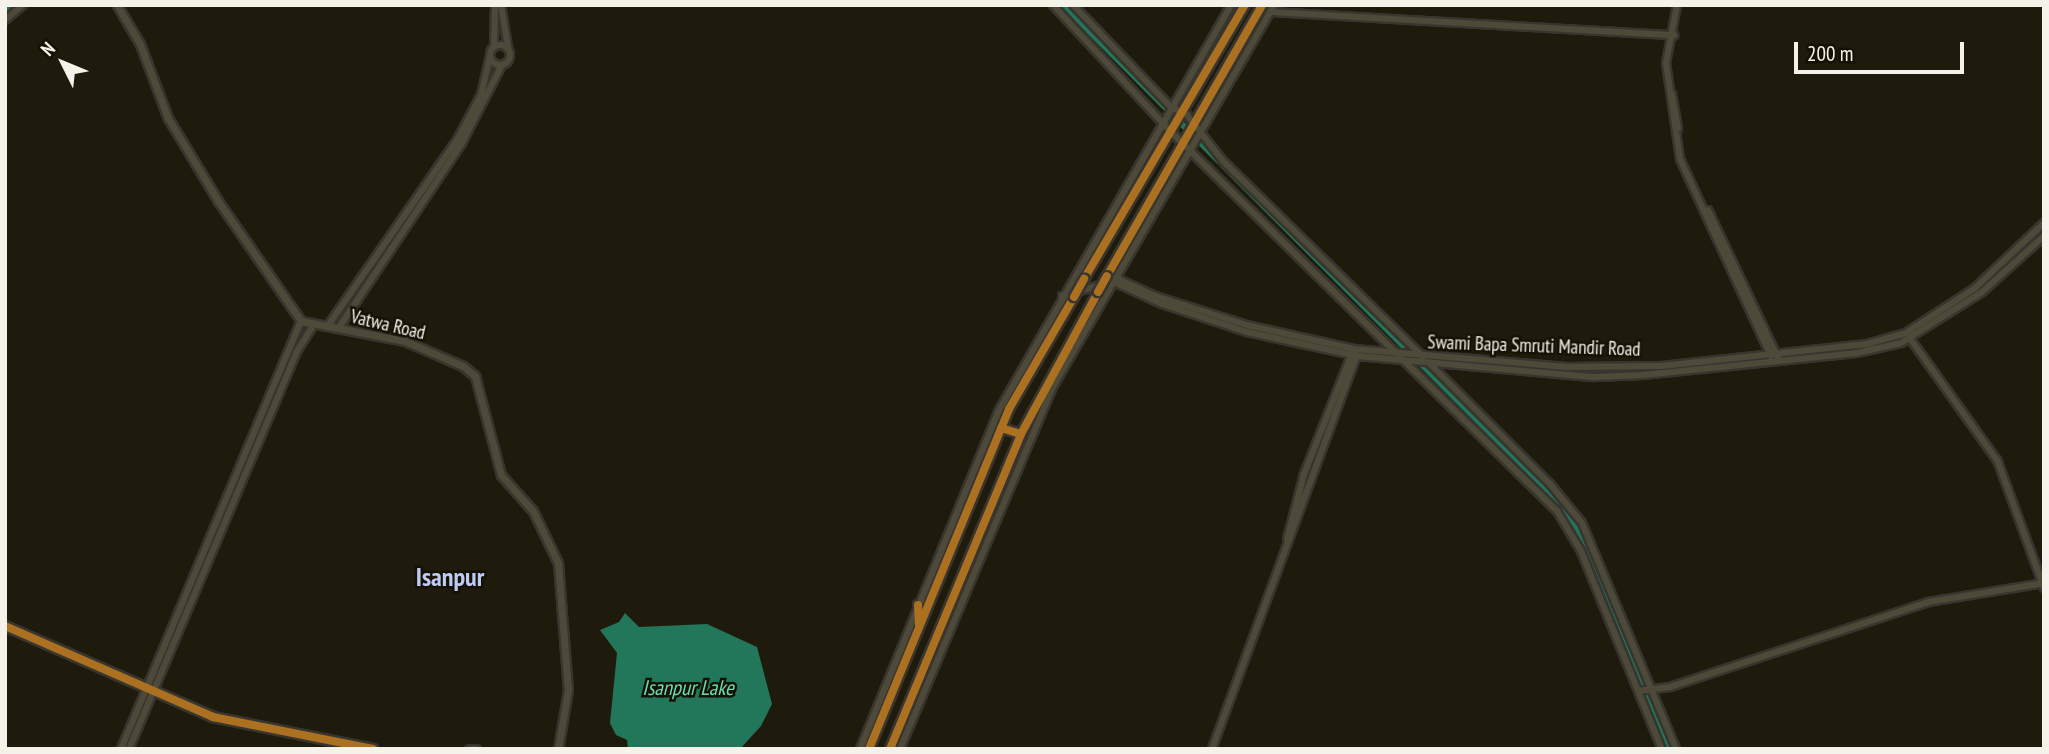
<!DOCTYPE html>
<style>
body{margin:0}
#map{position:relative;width:2049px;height:754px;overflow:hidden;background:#1f1b0c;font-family:"PT Sans Narrow",sans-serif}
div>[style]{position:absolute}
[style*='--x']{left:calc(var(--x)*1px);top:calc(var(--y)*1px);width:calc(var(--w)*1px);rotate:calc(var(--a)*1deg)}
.water>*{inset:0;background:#22775b}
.canal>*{height:6px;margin:-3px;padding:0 3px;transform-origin:3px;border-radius:3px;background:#22775b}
.roads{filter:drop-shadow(2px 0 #38352f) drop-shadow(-2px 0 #38352f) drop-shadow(0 2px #38352f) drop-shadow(0 -2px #38352f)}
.tertiary>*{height:6px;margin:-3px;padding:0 3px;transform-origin:3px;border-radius:3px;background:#4e4a3a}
.tertiary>.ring{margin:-3px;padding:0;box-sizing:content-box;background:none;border:6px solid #4e4a3a;border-radius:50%}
.secondary>*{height:7px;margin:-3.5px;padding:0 3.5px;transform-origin:3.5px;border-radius:3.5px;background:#4e4a3a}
.primary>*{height:8px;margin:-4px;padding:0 4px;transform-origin:4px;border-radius:4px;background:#ac7021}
.bridges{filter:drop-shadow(2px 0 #38352f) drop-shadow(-2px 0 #38352f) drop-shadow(0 2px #38352f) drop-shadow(0 -2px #38352f)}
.primary-bridge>*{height:8px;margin:-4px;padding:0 4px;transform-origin:4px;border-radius:4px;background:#ac7021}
span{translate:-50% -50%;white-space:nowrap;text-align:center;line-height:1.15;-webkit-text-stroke:5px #151205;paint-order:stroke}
.street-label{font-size:19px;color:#f5f3e9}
.water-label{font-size:21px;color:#69dcb1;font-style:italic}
.district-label{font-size:26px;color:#beccf5;font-weight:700}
.frame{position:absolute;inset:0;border:7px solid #f5f3e9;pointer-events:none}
.north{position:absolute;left:28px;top:28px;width:70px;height:70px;-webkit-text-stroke:5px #151205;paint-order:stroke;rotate:313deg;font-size:19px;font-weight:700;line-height:28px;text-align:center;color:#f5f3e9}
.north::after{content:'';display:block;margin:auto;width:24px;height:32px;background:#f5f3e9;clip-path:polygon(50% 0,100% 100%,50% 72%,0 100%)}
.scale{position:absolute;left:1794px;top:42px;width:170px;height:32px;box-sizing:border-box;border:4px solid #f5f3e9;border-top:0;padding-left:9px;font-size:21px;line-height:24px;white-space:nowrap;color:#f5f3e9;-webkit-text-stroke:5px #151205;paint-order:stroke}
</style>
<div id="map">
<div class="water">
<i style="clip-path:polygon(625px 613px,639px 627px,707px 624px,757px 647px,772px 704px,761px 726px,740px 749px,628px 749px,627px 740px,616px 735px,610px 723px,617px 653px,600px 630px,619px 622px)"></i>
</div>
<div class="canal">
<i style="--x:1063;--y:5;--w:711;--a:45.06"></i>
<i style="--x:1565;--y:508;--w:58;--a:61.2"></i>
<i style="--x:1593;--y:559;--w:205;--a:68.2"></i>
<i style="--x:5;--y:9;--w:6;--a:-39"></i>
</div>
<div class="roads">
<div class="tertiary">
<i style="--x:501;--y:5;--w:43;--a:80.5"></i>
<i style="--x:1053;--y:5;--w:172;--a:47.1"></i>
<i style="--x:1170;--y:131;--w:542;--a:44.48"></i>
<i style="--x:1557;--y:511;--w:47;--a:59"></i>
<i style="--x:1581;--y:551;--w:214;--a:67.8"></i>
<i style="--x:1073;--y:5;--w:140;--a:46.2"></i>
<i style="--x:1170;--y:106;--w:19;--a:28"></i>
<i style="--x:1187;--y:115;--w:58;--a:52"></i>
<i style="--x:1223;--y:161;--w:280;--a:44.4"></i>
<i style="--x:1677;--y:5;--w:59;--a:100.7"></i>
<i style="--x:1666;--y:63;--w:97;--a:81.7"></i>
<i style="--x:1680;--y:159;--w:217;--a:65.2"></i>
<i style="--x:1270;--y:12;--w:405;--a:3.3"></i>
<i style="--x:5;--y:20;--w:23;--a:-40"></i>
<i class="ring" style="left:490px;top:45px;width:14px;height:14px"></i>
<i style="--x:494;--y:47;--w:42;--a:-88.6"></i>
<i style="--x:1672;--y:94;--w:35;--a:80"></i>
<i style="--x:1708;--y:210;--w:164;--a:64.7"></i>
<i style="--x:2044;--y:223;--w:95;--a:136.7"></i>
<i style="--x:1975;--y:288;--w:82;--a:146.9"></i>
<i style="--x:1906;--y:333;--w:41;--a:164.2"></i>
<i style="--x:1867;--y:344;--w:207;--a:173.9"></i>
<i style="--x:1661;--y:366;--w:94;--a:179.4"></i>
<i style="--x:1567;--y:367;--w:214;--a:-175.2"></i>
<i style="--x:1354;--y:349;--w:110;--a:-167.4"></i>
<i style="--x:1247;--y:325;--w:96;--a:-162.5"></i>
<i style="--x:1155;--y:296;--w:40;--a:-155"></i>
<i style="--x:1119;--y:279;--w:7;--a:164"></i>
<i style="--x:1112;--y:281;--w:55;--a:24.7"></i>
<i style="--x:1162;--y:304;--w:89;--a:18.2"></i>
<i style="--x:1247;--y:332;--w:113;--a:12.3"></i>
<i style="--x:1357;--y:356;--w:238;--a:5.1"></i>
<i style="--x:1594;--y:377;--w:49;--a:-2.3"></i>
<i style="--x:1643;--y:375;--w:215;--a:-5.9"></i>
<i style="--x:1857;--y:353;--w:45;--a:-12.8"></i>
<i style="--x:1901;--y:343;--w:96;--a:-32.2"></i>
<i style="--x:1982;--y:292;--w:84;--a:-42.1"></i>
<i style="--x:1062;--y:296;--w:44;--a:-15.9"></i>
<i style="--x:327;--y:327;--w:228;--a:-55.2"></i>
<i style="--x:457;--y:140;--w:51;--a:-61.9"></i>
<i style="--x:481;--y:95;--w:40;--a:-77"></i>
<i style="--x:338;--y:329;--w:224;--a:-56.3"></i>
<i style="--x:462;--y:143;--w:88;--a:-62.9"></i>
<i style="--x:1909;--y:337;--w:153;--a:54.5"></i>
<i style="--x:1998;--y:462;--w:134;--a:69.9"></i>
<i style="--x:1431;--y:365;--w:168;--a:45"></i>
<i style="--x:1550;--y:484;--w:50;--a:50.6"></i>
<i style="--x:1582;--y:523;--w:245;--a:67.4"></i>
<i style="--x:1287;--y:539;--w:67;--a:-75.3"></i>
<i style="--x:1304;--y:474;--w:132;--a:-68.3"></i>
<i style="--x:1638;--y:691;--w:32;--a:-7"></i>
<i style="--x:1670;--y:687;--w:272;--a:-18.2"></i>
<i style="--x:1928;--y:602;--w:118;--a:-9.3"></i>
<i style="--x:121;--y:749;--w:464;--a:-67.2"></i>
<i style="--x:129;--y:749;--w:430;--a:-67.1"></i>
<i style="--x:296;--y:353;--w:32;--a:-58"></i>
<i style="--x:860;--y:749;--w:364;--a:-67.7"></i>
<i style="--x:998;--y:412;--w:469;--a:-60.2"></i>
<i style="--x:900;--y:749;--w:395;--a:-67.1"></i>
<i style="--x:1054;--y:385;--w:439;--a:-59.9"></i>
<i style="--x:1212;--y:749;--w:420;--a:-69.8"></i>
</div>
<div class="secondary">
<i style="--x:117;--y:5;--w:45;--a:59.5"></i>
<i style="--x:140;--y:44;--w:79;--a:69.3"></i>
<i style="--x:168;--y:118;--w:97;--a:58.9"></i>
<i style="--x:218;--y:201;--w:146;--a:55.3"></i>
<i style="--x:301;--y:321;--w:106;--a:10.9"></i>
<i style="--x:405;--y:341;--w:63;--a:23.3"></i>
<i style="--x:463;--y:366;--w:16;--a:40"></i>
<i style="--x:475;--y:376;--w:102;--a:75.3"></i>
<i style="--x:501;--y:475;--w:48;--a:48.4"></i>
<i style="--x:533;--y:511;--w:58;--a:64.3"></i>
<i style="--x:558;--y:563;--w:127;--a:85.5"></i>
<i style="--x:568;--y:690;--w:60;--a:99.6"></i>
<i style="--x:469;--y:749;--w:7;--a:0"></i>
</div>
<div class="primary">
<i style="--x:1107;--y:276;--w:312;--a:-60.2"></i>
<i style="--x:1084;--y:279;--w:318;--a:-59.6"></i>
<i style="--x:1001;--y:428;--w:21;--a:17"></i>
<i style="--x:918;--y:605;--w:20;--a:87"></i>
<i style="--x:5;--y:626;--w:227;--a:23.6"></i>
<i style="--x:213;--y:717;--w:163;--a:11.3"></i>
<i style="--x:869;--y:749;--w:368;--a:-67.6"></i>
<i style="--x:1009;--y:409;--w:129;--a:-59.9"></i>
<i style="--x:890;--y:749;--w:341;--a:-67.4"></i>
<i style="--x:1021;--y:434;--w:162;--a:-61.5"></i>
</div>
</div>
<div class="bridges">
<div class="primary-bridge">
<i style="--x:1098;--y:292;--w:18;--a:-61"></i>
<i style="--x:1074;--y:297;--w:21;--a:-61"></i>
</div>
</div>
<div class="street-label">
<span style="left:388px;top:325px;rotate:13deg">Vatwa Road</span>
<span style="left:1534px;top:346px;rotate:2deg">Swami Bapa Smruti Mandir Road</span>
</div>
<div class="water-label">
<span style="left:688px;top:688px">Isanpur Lake</span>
</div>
<div class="district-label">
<span style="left:450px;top:577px">Isanpur</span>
</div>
<div class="frame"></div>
<div class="north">N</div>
<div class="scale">200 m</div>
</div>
